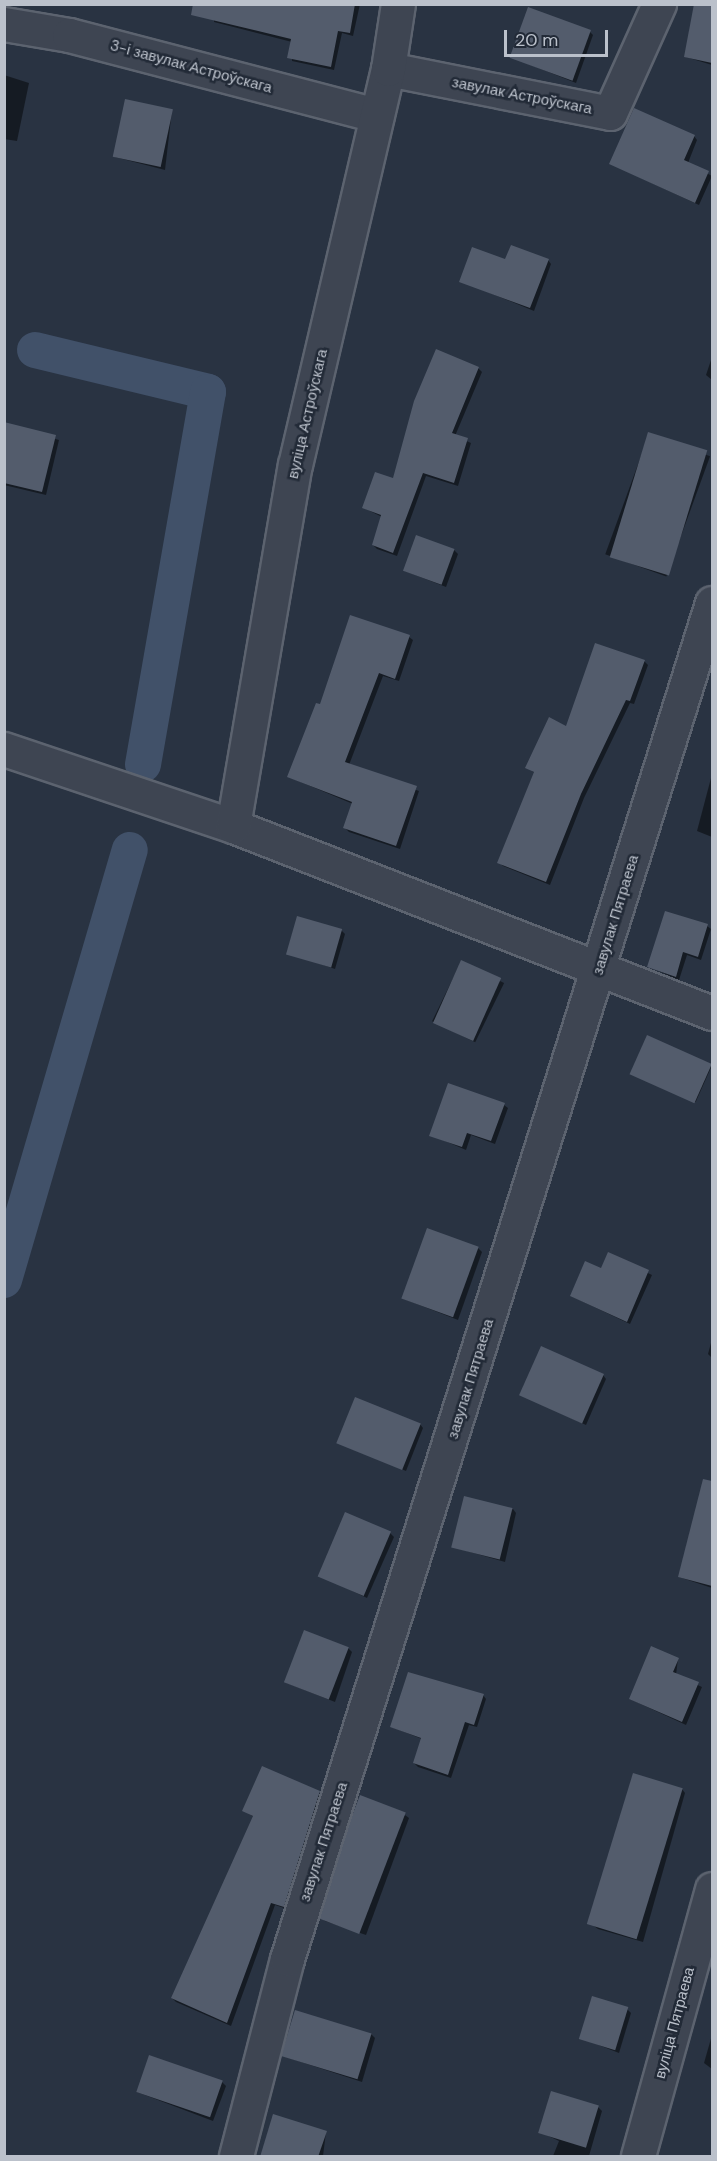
<!DOCTYPE html>
<meta charset="utf-8">
<style>
body{margin:0}
#map{position:relative;width:717px;height:2161px;overflow:hidden;background:#293342;font-family:"DM Sans",sans-serif}
div>[style]{position:absolute}
[style*='--x']{left:calc(var(--x)*1px);top:calc(var(--y)*1px);width:calc(var(--w)*1px);rotate:calc(var(--a)*1deg)}
.shadow>*{inset:0;background:#0007;transform-origin:0 0}
.canal>*{height:36px;margin:-18px;padding:0 18px;transform-origin:18px;border-radius:18px;background:#415169}
.building>*{inset:0;background:#535c6c;transform-origin:0 0}
.roads{filter:drop-shadow(2px 0 #5c636f) drop-shadow(-2px 0 #5c636f) drop-shadow(0 2px #5c636f) drop-shadow(0 -2px #5c636f)}
.minor>*{height:33px;margin:-16.5px;padding:0 16.5px;transform-origin:16.5px;border-radius:16.5px;background:#3e4552}
span{translate:-50% -50%;white-space:nowrap;text-align:center;line-height:1.15;-webkit-text-stroke:5px #222a37;paint-order:stroke}
.street-label{font-size:15px;color:#bbc1cb}
.frame{position:absolute;inset:0;border:6px solid #bbc1cb;pointer-events:none}
.scale{position:absolute;left:504px;top:30px;width:104px;height:27px;box-sizing:border-box;border:3px solid #bbc1cb;border-top:0;padding-left:8px;font-size:18px;line-height:21px;white-space:nowrap;color:#bbc1cb;-webkit-text-stroke:4px #222a37;paint-order:stroke}
</style>
<div id="map">
<div class="shadow">
<i style="clip-path:polygon(213px 4px,360px 4px,353px 36px,342px 33px,334px 70px,292px 61px,292px 42px,214px 22px)"></i>
<i style="clip-path:polygon(694px 16px,712px 20px,712px 65px,686px 57px)"></i>
<i style="clip-path:polygon(590px 32px,593px 35px,576px 83px,511px 57px)"></i>
<i style="clip-path:polygon(4px 75px,29px 83px,17px 141px,4px 139px)"></i>
<i style="clip-path:polygon(172px 110px,165px 170px,115px 157px)"></i>
<i style="clip-path:polygon(694px 136px,697px 140px,688px 163px,712px 176px,699px 205px,611px 164px)"></i>
<i style="clip-path:polygon(548px 260px,551px 264px,534px 311px,461px 281px)"></i>
<i style="clip-path:polygon(712px 357px,712px 380px,706px 375px)"></i>
<i style="clip-path:polygon(478px 368px,482px 372px,455px 436px,471px 443px,458px 486px,426px 476px,397px 556px,377px 549px,373px 545px,382px 517px,364px 508px,394px 480px)"></i>
<i style="clip-path:polygon(4px 424px,59px 440px,46px 495px,4px 485px)"></i>
<i style="left:649px;top:434px;width:65px;height:128px;rotate:20deg"></i>
<i style="clip-path:polygon(454px 550px,458px 554px,446px 587px,405px 571px)"></i>
<i style="clip-path:polygon(409px 637px,413px 640px,399px 681px,383px 676px,349px 765px,419px 791px,400px 849px,349px 832px,345px 828px,353px 804px,289px 777px,321px 706px)"></i>
<i style="clip-path:polygon(644px 661px,648px 665px,634px 704px,630px 703px,584px 798px,550px 885px,503px 866px,499px 862px,535px 773px,527px 768px)"></i>
<i style="clip-path:polygon(711px 778px,712px 778px,712px 837px,697px 831px)"></i>
<i style="clip-path:polygon(707px 926px,711px 929px,701px 960px,687px 955px,679px 980px,649px 967px)"></i>
<i style="clip-path:polygon(341px 930px,345px 934px,335px 969px,288px 953px)"></i>
<i style="left:461px;top:962px;width:48px;height:66px;rotate:26deg"></i>
<i style="left:648px;top:1037px;width:70px;height:40px;rotate:24deg"></i>
<i style="clip-path:polygon(504px 1105px,508px 1108px,495px 1144px,471px 1135px,466px 1150px,431px 1135px)"></i>
<i style="clip-path:polygon(478px 1248px,482px 1252px,458px 1320px,404px 1299px)"></i>
<i style="clip-path:polygon(609px 1254px,652px 1275px,630px 1324px,571px 1296px,601px 1270px)"></i>
<i style="clip-path:polygon(712px 1339px,712px 1358px,708px 1354px)"></i>
<i style="clip-path:polygon(603px 1375px,606px 1379px,586px 1425px,521px 1395px)"></i>
<i style="clip-path:polygon(420px 1424px,423px 1428px,406px 1471px,338px 1442px)"></i>
<i style="clip-path:polygon(513px 1509px,516px 1513px,505px 1562px,453px 1547px)"></i>
<i style="clip-path:polygon(692px 1528px,712px 1534px,712px 1588px,679px 1577px)"></i>
<i style="clip-path:polygon(390px 1533px,394px 1537px,367px 1598px,319px 1575px)"></i>
<i style="clip-path:polygon(348px 1648px,352px 1652px,335px 1702px,287px 1683px)"></i>
<i style="clip-path:polygon(678px 1659px,676px 1675px,702px 1687px,686px 1725px,630px 1699px)"></i>
<i style="clip-path:polygon(483px 1695px,486px 1699px,477px 1727px,469px 1725px,451px 1778px,418px 1767px,414px 1763px,422px 1739px,392px 1727px)"></i>
<i style="clip-path:polygon(682px 1789px,685px 1793px,643px 1942px,598px 1929px,594px 1926px)"></i>
<i style="clip-path:polygon(319px 1793px,323px 1796px,287px 1909px,275px 1905px,231px 2026px,176px 2002px,172px 1998px,254px 1817px,244px 1811px)"></i>
<i style="clip-path:polygon(405px 1815px,409px 1818px,366px 1935px,325px 1921px,321px 1918px)"></i>
<i style="clip-path:polygon(627px 2009px,631px 2013px,619px 2053px,581px 2038px)"></i>
<i style="clip-path:polygon(371px 2034px,375px 2038px,362px 2082px,283px 2056px)"></i>
<i style="clip-path:polygon(712px 2035px,712px 2069px,704px 2063px)"></i>
<i style="clip-path:polygon(222px 2082px,226px 2086px,213px 2121px,137px 2092px)"></i>
<i style="clip-path:polygon(598px 2107px,602px 2111px,589px 2156px,553px 2156px,559px 2141px,540px 2132px)"></i>
<i style="clip-path:polygon(326px 2132px,323px 2156px,266px 2156px)"></i>
</div>
<div class="canal">
<i style="--x:35;--y:350;--w:178;--a:13.6"></i>
<i style="--x:208;--y:392;--w:378;--a:99.9"></i>
<i style="--x:4;--y:1280;--w:448;--a:-73.7"></i>
</div>
<div class="building">
<i style="clip-path:polygon(193px 4px,355px 4px,350px 33px,338px 31px,331px 67px,287px 58px,291px 39px,191px 15px)"></i>
<i style="clip-path:polygon(694px 4px,712px 4px,712px 63px,684px 57px)"></i>
<i style="left:528px;top:7px;width:67px;height:54px;rotate:20deg"></i>
<i style="left:125px;top:99px;width:49px;height:59px;rotate:12deg"></i>
<i style="clip-path:polygon(634px 108px,695px 135px,684px 160px,709px 171px,695px 203px,609px 164px)"></i>
<i style="clip-path:polygon(511px 245px,549px 259px,530px 308px,459px 282px,472px 247px,505px 259px)"></i>
<i style="clip-path:polygon(436px 349px,479px 367px,452px 433px,468px 438px,454px 483px,423px 473px,393px 553px,372px 545px,381px 515px,362px 508px,375px 472px,393px 478px,414px 401px)"></i>
<i style="clip-path:polygon(4px 422px,56px 435px,42px 492px,4px 483px)"></i>
<i style="left:648px;top:432px;width:62px;height:131px;rotate:17deg"></i>
<i style="left:416px;top:535px;width:41px;height:38px;rotate:20deg"></i>
<i style="clip-path:polygon(350px 615px,410px 635px,395px 679px,379px 673px,345px 762px,417px 786px,396px 846px,343px 828px,352px 802px,287px 777px,316px 703px,320px 704px)"></i>
<i style="clip-path:polygon(595px 643px,645px 660px,630px 701px,626px 700px,581px 794px,546px 882px,497px 863px,534px 772px,525px 768px,549px 717px,566px 726px)"></i>
<i style="clip-path:polygon(665px 911px,708px 924px,698px 957px,683px 952px,676px 977px,647px 967px)"></i>
<i style="left:297px;top:916px;width:47px;height:40px;rotate:16deg"></i>
<i style="left:461px;top:960px;width:44px;height:69px;rotate:24deg"></i>
<i style="left:647px;top:1035px;width:71px;height:43px;rotate:24deg"></i>
<i style="clip-path:polygon(448px 1083px,505px 1103px,491px 1141px,467px 1133px,462px 1147px,429px 1136px)"></i>
<i style="left:427px;top:1228px;width:55px;height:75px;rotate:20deg"></i>
<i style="clip-path:polygon(608px 1252px,649px 1270px,627px 1322px,570px 1296px,585px 1261px,601px 1268px)"></i>
<i style="left:541px;top:1346px;width:69px;height:54px;rotate:24deg"></i>
<i style="left:355px;top:1397px;width:71px;height:50px;rotate:22deg"></i>
<i style="clip-path:polygon(703px 1479px,712px 1481px,712px 1586px,678px 1577px)"></i>
<i style="left:464px;top:1496px;width:50px;height:53px;rotate:14deg"></i>
<i style="left:345px;top:1512px;width:50px;height:70px;rotate:23deg"></i>
<i style="left:304px;top:1630px;width:48px;height:56px;rotate:21deg"></i>
<i style="clip-path:polygon(651px 1646px,679px 1658px,673px 1672px,699px 1682px,682px 1722px,629px 1699px)"></i>
<i style="clip-path:polygon(408px 1672px,484px 1694px,474px 1725px,465px 1722px,448px 1775px,413px 1763px,421px 1738px,390px 1727px)"></i>
<i style="clip-path:polygon(262px 1766px,320px 1791px,284px 1907px,271px 1903px,227px 2023px,171px 1998px,253px 1816px,242px 1811px)"></i>
<i style="left:633px;top:1773px;width:52px;height:158px;rotate:17deg"></i>
<i style="left:360px;top:1795px;width:49px;height:130px;rotate:21deg"></i>
<i style="left:592px;top:1996px;width:38px;height:45px;rotate:17deg"></i>
<i style="left:295px;top:2010px;width:80px;height:48px;rotate:17deg"></i>
<i style="left:149px;top:2055px;width:78px;height:39px;rotate:19deg"></i>
<i style="left:551px;top:2091px;width:50px;height:44px;rotate:17deg"></i>
<i style="clip-path:polygon(273px 2114px,327px 2131px,318px 2157px,260px 2157px)"></i>
</div>
<div class="roads">
<div class="minor">
<i style="--x:4;--y:24;--w:66;--a:9.6"></i>
<i style="--x:69;--y:35;--w:318;--a:14.6"></i>
<i style="--x:388;--y:69;--w:226;--a:11.2"></i>
<i style="--x:610;--y:113;--w:120;--a:-65.8"></i>
<i style="--x:4;--y:749;--w:242;--a:18.6"></i>
<i style="--x:233;--y:826;--w:514;--a:21.33"></i>
<i style="--x:233;--y:826;--w:366;--a:-80.3"></i>
<i style="--x:295;--y:465;--w:407;--a:-76.8"></i>
<i style="--x:388;--y:69;--w:66;--a:-81.3"></i>
<i style="--x:236;--y:2156;--w:203;--a:-75.5"></i>
<i style="--x:287;--y:1959;--w:1421;--a:-72.6"></i>
<i style="--x:638;--y:2156;--w:277;--a:-74.5"></i>
</div>
</div>
<div class="street-label">
<span style="left:191px;top:67px;rotate:15deg">3-і завулак Астроўскага</span>
<span style="left:522px;top:96px;rotate:11deg">завулак Астроўскага</span>
<span style="left:308px;top:414px;rotate:-77deg">вуліца Астроўскага</span>
<span style="left:616px;top:915px;rotate:-73deg">завулак Пятраева</span>
<span style="left:471px;top:1379px;rotate:-73deg">завулак Пятраева</span>
<span style="left:324px;top:1842px;rotate:-72deg">завулак Пятраева</span>
<span style="left:675px;top:2023px;rotate:-75deg">вуліца Пятраева</span>
</div>
<div class="frame"></div>
<div class="scale">20 m</div>
</div>
